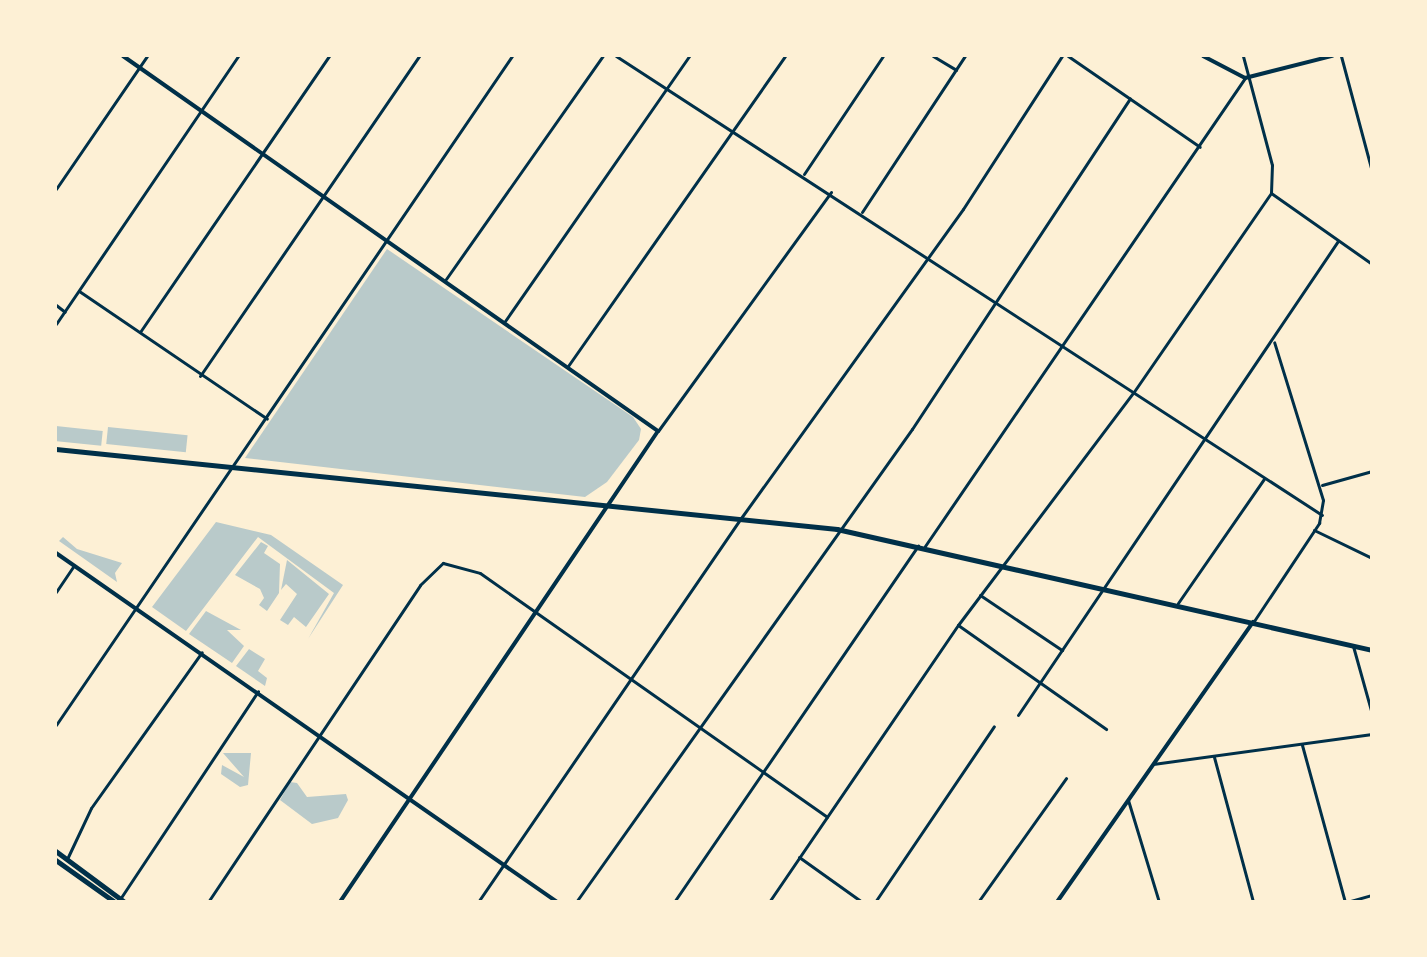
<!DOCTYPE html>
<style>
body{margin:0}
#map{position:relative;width:1427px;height:957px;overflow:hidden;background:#fdf0d5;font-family:Helvetica,sans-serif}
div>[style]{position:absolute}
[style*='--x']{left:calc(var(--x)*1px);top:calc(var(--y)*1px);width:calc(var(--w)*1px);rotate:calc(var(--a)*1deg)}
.green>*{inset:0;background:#b9caca;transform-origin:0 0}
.minor>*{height:3px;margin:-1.5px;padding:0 1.5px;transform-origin:1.5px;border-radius:1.5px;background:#003049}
.tertiary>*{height:4px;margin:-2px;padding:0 2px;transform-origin:2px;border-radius:2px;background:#003049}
.secondary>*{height:4.5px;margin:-2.25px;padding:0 2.25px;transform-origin:2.25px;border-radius:2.25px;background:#003049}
.primary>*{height:4.5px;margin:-2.25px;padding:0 2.25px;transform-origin:2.25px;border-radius:2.25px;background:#003049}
span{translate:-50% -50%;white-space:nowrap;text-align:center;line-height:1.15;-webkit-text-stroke:5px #fdf0d5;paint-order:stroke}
.frame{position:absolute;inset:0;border:57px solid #fdf0d5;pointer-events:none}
</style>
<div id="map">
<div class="green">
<i style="clip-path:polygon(387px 249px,633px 417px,641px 429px,639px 440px,607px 482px,585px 497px,245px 458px)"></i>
<i style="left:56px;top:426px;width:47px;height:15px;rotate:6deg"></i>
<i style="left:108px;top:427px;width:80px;height:17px;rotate:6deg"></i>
<i style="clip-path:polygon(216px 522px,271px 535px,343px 585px,308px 639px,334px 593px,258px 537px,186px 631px,152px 607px)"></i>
<i style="clip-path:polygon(63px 537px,77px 549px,122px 563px,115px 573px,117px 582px,59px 541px)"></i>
<i style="clip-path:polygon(261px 542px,268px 546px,264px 553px,280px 564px,279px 593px,267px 611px,259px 605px,264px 598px,260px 589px,235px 575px)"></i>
<i style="clip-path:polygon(287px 560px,329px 594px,306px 627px,294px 617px,288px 625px,280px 620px,297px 594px,286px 584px,281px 590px)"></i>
<i style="clip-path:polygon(206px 611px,241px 630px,227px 630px,244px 646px,232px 663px,189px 634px)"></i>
<i style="clip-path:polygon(249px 649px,265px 659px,258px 671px,267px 678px,265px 686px,236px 666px)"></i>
<i style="clip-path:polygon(223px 753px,251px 753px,248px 785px,240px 787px,221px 774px,222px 765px,244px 777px)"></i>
<i style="clip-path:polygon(290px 782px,297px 783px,307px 797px,346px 794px,348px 800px,338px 818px,312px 824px,280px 800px)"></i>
</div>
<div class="minor">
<i style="--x:616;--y:56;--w:842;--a:33.03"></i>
<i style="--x:933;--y:56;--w:27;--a:31"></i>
<i style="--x:1068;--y:56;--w:160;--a:34.6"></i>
<i style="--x:1341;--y:56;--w:120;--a:75"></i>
<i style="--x:804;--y:174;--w:142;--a:-56.2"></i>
<i style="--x:56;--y:189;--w:161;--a:-55.6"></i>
<i style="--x:1271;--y:193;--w:123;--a:35.1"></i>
<i style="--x:862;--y:212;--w:187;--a:-56.6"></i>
<i style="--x:446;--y:279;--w:273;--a:-54.9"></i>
<i style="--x:79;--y:291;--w:227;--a:34.2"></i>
<i style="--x:56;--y:305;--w:11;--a:38"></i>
<i style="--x:505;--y:321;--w:323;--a:-55.2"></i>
<i style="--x:56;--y:324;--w:324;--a:-55.8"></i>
<i style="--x:140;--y:332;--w:335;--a:-55.6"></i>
<i style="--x:568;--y:366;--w:378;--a:-55"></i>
<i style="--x:200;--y:376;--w:388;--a:-55.6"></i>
<i style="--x:658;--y:431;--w:295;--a:-54.1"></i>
<i style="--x:1322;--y:485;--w:52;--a:-15.6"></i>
<i style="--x:1314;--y:530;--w:64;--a:25.8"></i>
<i style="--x:925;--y:546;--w:567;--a:-55.64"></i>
<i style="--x:56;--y:592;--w:32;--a:-56"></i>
<i style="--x:980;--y:595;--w:99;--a:33.9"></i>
<i style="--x:1178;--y:603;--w:151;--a:-55.3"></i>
<i style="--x:1254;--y:621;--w:118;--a:-56.4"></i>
<i style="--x:1319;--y:523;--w:23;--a:-80"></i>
<i style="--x:1323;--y:500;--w:165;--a:-107.2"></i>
<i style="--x:958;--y:625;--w:181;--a:35.1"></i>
<i style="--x:1353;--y:646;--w:71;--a:74.4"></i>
<i style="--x:1018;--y:715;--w:572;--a:-55.98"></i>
<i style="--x:56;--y:725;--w:810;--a:-55.72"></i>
<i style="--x:1302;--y:745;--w:163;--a:74.7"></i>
<i style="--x:1214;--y:757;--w:150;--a:74.9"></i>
<i style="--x:1153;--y:764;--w:221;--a:-7.8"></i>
<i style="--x:1128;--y:800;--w:107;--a:73.1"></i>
<i style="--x:799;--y:857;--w:77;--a:35.5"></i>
<i style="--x:67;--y:859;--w:56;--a:-64.8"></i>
<i style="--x:91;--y:808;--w:191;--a:-54.6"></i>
<i style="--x:118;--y:902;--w:253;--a:-56.4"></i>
<i style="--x:208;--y:902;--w:381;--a:-56.2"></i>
<i style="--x:420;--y:585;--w:32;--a:-44"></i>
<i style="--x:443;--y:563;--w:38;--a:15"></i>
<i style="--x:480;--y:573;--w:424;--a:35.1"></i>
<i style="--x:478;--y:902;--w:465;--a:-55.6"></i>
<i style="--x:741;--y:518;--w:380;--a:-54.3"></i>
<i style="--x:963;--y:209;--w:182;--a:-57.1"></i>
<i style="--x:576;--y:902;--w:580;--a:-54.61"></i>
<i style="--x:912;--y:429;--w:396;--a:-56.6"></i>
<i style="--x:674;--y:902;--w:432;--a:-55.6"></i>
<i style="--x:769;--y:902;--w:335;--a:-55.7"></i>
<i style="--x:958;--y:625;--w:291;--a:-53"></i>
<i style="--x:1133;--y:393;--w:243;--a:-55.4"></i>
<i style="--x:1271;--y:193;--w:28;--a:-88"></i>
<i style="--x:1272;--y:165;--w:113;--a:-104.9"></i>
<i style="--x:875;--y:902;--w:212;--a:-55.9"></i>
<i style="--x:978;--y:902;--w:152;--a:-54.6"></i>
<i style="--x:1347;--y:902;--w:26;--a:-16"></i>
</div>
<div class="tertiary">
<i style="--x:123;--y:56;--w:653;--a:35.03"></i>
<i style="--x:658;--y:431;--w:568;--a:124.03"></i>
<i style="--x:1203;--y:56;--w:47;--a:27.6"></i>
<i style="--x:1245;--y:78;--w:90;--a:-14.2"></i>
<i style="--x:56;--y:553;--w:611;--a:34.86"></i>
<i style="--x:1057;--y:902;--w:342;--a:-55"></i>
</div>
<div class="secondary">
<i style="--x:56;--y:449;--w:785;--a:5.85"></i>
<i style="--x:837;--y:529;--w:549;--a:12.74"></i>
</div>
<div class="primary">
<i style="--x:56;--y:851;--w:86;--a:36.5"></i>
<i style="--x:56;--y:860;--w:72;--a:35.4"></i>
</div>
<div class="frame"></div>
</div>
